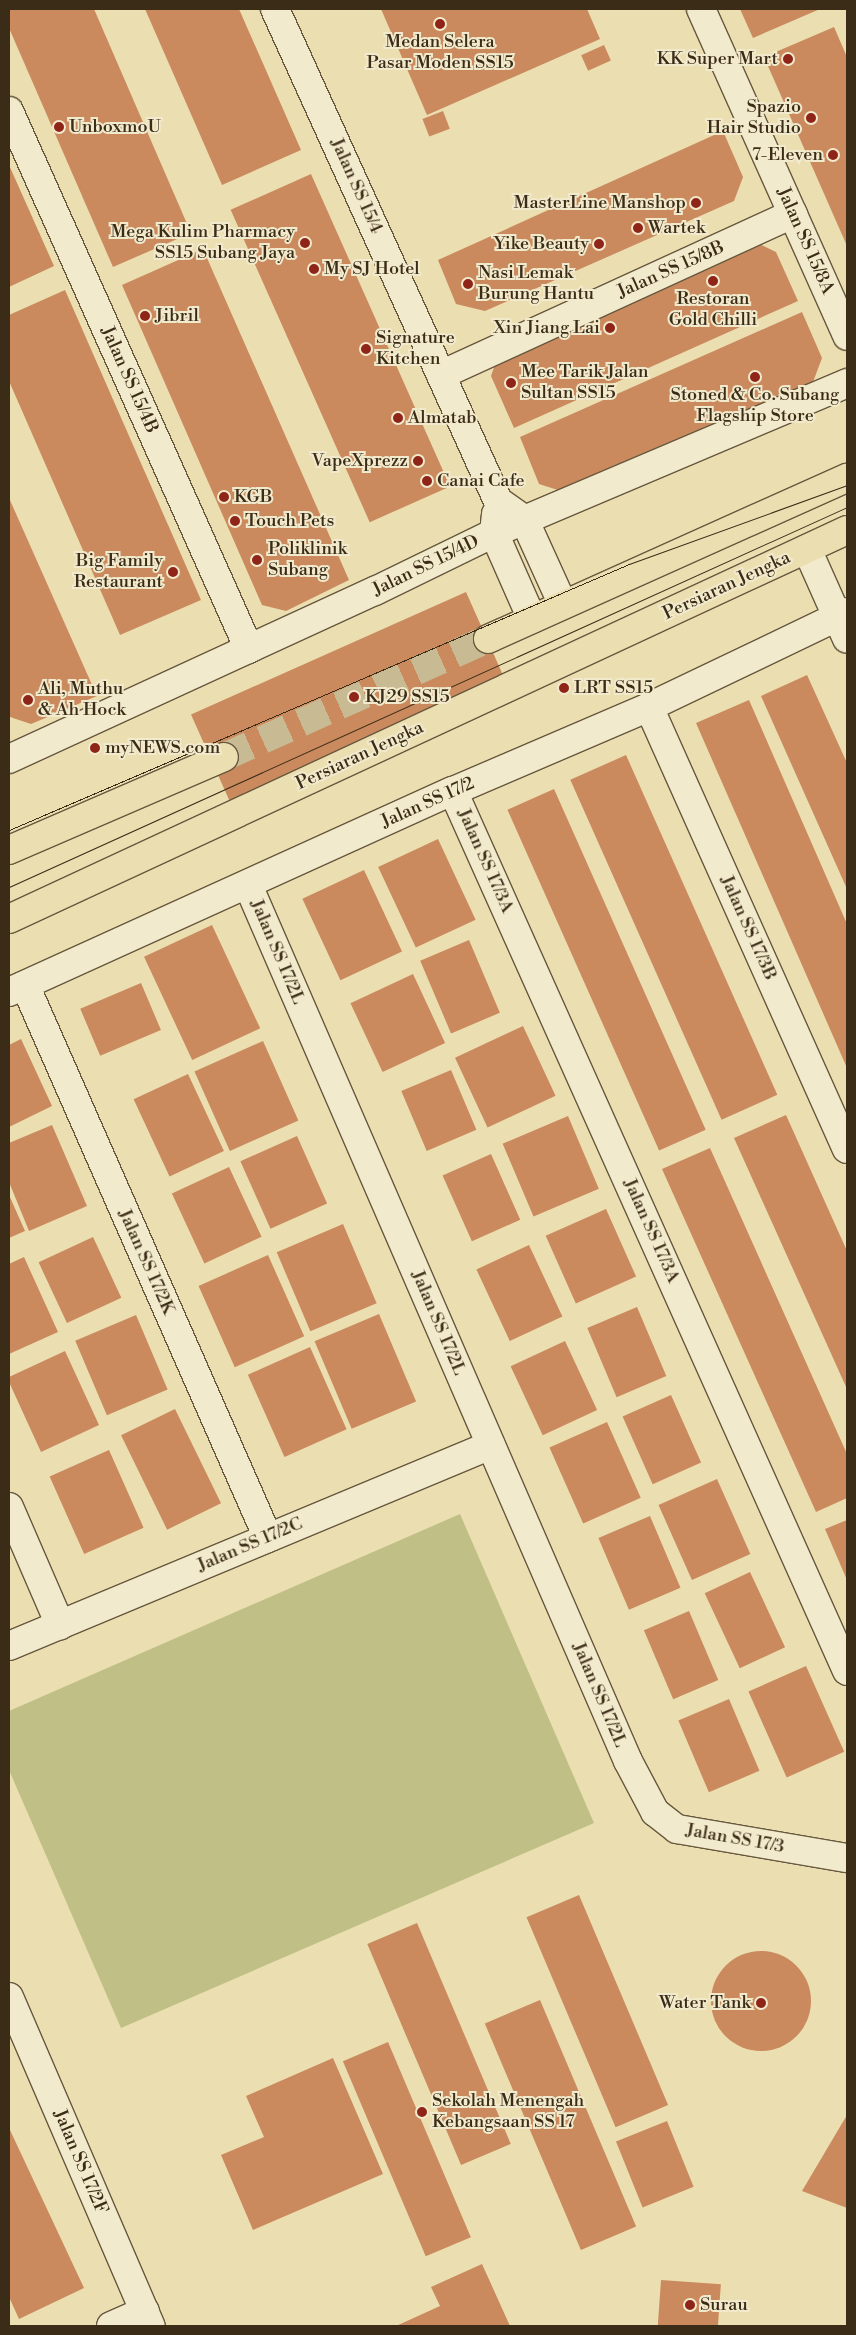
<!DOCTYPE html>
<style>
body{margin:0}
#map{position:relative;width:856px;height:2335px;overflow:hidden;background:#ebdeb0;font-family:"Libre Bodoni",serif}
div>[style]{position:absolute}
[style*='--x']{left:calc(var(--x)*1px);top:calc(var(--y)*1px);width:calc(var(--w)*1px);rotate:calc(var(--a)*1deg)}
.green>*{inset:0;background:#bfbf86}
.building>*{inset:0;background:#ca8a5e;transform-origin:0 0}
.round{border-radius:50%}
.major-tunnel>*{height:28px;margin-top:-14px;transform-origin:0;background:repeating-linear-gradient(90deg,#c8ba92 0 28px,transparent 0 42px)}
.roads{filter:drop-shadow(1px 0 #67583e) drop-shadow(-1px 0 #67583e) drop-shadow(0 1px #67583e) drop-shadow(0 -1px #67583e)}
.minor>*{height:28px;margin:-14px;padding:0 14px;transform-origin:14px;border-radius:14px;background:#f2eacc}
.major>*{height:28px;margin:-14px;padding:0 14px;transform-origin:14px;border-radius:14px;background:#ebdeb0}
.tram>*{height:1px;margin:-0.5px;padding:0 0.5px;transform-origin:0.5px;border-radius:0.5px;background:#3b2c18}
.dots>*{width:14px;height:14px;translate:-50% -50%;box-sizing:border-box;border:2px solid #f2eacc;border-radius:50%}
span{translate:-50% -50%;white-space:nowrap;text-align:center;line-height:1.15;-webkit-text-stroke:4px #f2eacc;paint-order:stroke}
.poi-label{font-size:18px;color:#3b2c18}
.right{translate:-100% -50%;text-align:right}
.left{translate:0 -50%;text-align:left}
.street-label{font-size:18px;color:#3b2c18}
.frame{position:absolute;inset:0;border:10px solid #3b2c18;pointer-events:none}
</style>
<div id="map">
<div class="green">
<i style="clip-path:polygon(460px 1514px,594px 1823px,121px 2028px,9px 1770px,9px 1711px)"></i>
</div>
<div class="building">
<i style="clip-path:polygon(9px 9px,94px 9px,191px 233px,113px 267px,9px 28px)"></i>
<i style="clip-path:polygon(145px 9px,239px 9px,301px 150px,222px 185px)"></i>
<i style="clip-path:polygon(381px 9px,587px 9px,600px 39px,427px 115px)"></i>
<i style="clip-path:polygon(740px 9px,820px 9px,753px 38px)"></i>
<i style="clip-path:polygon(834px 27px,847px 57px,847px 246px,764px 57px)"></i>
<i style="left:604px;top:45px;width:17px;height:25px;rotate:66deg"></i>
<i style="left:443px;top:111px;width:19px;height:22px;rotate:69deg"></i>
<i style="clip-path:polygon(723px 131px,743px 177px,734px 201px,485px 311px,456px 304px,438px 260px)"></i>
<i style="clip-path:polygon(9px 165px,54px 266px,9px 287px)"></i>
<i style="left:311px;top:174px;width:342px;height:88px;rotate:66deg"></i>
<i style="clip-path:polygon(751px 240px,776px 252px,798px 301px,514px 428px,491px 376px,498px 356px)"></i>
<i style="clip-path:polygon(203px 249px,349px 580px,286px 611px,262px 605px,122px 285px)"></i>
<i style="clip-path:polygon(65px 290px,201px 600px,120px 635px,9px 381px,9px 315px)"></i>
<i style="clip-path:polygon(802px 312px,822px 358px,813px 382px,564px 492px,539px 484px,520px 437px)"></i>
<i style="clip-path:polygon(9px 498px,97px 696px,31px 724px,10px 717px,9px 715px)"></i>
<i style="left:466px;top:592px;width:102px;height:301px;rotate:66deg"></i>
<i style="clip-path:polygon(807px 675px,847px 763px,847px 889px,761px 696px)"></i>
<i style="clip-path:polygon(749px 700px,847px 924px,847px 1068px,696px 723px)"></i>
<i style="left:626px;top:755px;width:372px;height:61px;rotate:66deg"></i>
<i style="left:554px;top:789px;width:373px;height:51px;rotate:66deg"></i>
<i style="left:438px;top:839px;width:89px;height:66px;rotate:65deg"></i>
<i style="left:364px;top:870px;width:90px;height:68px;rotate:65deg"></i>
<i style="left:212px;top:925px;width:114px;height:75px;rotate:65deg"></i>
<i style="left:469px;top:940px;width:79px;height:53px;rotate:67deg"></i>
<i style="left:413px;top:974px;width:76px;height:69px;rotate:65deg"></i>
<i style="left:141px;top:983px;width:51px;height:66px;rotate:67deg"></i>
<i style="left:523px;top:1026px;width:77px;height:75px;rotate:65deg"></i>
<i style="clip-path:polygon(21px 1039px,52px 1106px,9px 1127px,9px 1045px)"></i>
<i style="left:263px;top:1041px;width:87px;height:75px;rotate:66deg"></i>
<i style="left:451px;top:1070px;width:65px;height:54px;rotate:67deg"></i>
<i style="left:188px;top:1074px;width:85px;height:60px;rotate:65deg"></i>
<i style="clip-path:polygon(786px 1115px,847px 1251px,847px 1389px,734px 1138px)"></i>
<i style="left:568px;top:1116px;width:79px;height:71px;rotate:67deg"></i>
<i style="clip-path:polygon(52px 1125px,87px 1206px,29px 1231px,9px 1182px,9px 1143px)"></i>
<i style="left:297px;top:1136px;width:74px;height:62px;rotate:66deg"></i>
<i style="clip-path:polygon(710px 1148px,847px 1454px,847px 1498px,816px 1512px,662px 1169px)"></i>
<i style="left:491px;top:1154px;width:72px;height:53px;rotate:66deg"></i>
<i style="left:229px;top:1167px;width:77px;height:63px;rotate:65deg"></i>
<i style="clip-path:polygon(9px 1195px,25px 1231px,9px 1238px)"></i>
<i style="left:606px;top:1209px;width:74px;height:66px;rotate:66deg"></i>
<i style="left:343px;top:1224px;width:86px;height:72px;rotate:67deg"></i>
<i style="left:93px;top:1237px;width:67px;height:60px;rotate:65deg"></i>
<i style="left:529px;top:1245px;width:79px;height:58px;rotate:65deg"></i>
<i style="left:268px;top:1255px;width:89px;height:76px;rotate:66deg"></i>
<i style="clip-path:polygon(24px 1257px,58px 1332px,9px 1354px,9px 1264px)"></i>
<i style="left:637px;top:1307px;width:75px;height:54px;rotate:67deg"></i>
<i style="left:379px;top:1314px;width:95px;height:70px;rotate:67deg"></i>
<i style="left:136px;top:1315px;width:81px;height:66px;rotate:67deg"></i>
<i style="left:565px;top:1341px;width:76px;height:60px;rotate:65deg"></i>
<i style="left:310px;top:1347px;width:90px;height:68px;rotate:66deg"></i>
<i style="clip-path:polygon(65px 1351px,99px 1425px,41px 1452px,9px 1382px,9px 1377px)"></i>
<i style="left:671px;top:1395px;width:74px;height:53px;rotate:66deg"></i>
<i style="left:175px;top:1409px;width:105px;height:60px;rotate:64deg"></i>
<i style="left:607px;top:1422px;width:83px;height:63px;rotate:66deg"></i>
<i style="left:109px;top:1450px;width:85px;height:65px;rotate:66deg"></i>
<i style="left:717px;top:1479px;width:82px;height:64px;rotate:66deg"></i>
<i style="left:650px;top:1516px;width:78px;height:56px;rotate:67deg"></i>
<i style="clip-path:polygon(847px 1520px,847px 1580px,825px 1529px)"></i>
<i style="left:750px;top:1572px;width:83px;height:50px;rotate:65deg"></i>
<i style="left:689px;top:1611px;width:75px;height:49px;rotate:67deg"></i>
<i style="left:806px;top:1666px;width:94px;height:63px;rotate:66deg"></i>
<i style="left:729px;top:1699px;width:78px;height:55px;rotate:67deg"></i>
<i style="left:579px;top:1895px;width:228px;height:57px;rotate:67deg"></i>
<i style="left:417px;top:1923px;width:240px;height:54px;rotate:67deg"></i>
<i class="round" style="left:711px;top:1951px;width:100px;height:100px"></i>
<i style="left:540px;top:2000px;width:246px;height:60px;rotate:67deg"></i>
<i style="left:388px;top:2042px;width:212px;height:49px;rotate:67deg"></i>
<i style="clip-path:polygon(333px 2058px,383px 2174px,253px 2230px,221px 2155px,264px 2137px,246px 2096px)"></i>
<i style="clip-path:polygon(847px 2115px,847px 2208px,802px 2191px)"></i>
<i style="left:667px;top:2121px;width:71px;height:55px;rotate:68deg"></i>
<i style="clip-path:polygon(9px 2128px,84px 2288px,19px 2319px,9px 2297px)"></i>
<i style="clip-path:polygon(482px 2264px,510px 2326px,396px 2326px,440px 2306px,431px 2287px)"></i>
<i style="left:661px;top:2280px;width:60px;height:46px;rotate:4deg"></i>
</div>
<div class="major-tunnel">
<i style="--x:224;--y:757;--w:289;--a:-24.1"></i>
</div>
<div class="roads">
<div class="minor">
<i style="--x:275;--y:9;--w:540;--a:65.62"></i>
<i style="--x:498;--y:501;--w:32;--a:35"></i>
<i style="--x:524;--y:519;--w:94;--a:65.6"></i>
<i style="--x:701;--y:9;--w:358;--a:65.9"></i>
<i style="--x:9;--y:111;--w:589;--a:65.96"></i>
<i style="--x:441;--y:375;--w:387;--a:-24.6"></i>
<i style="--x:496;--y:514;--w:19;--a:96"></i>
<i style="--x:494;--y:533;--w:94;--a:66.2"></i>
<i style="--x:807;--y:549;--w:98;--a:66"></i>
<i style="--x:649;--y:707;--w:484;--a:65.9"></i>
<i style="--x:9;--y:759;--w:403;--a:-24.7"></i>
<i style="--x:375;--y:591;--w:132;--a:-26"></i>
<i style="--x:494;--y:533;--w:384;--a:-23"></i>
<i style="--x:453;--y:791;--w:964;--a:65.88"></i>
<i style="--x:248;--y:885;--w:955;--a:66.55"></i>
<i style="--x:628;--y:1761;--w:58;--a:62.1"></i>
<i style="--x:655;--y:1812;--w:28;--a:38"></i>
<i style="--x:677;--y:1829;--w:172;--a:9.7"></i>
<i style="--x:25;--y:985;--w:604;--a:66.28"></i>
<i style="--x:9;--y:992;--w:487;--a:-24.4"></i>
<i style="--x:453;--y:791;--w:213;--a:-23.2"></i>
<i style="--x:649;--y:707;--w:220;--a:-25.6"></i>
<i style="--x:9;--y:1507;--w:129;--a:66.6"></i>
<i style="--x:9;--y:1646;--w:522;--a:-22.64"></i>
<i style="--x:9;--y:1997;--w:358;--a:66.7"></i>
<i style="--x:111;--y:2326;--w:37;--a:-24"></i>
</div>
<div class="major">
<i style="--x:488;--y:639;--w:393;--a:-24.2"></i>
<i style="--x:9;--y:850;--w:234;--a:-23.4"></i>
<i style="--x:9;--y:919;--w:924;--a:-24.9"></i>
</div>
</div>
<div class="tram">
<i style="--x:9;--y:830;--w:675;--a:-23.22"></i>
<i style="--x:629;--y:564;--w:232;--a:-19.9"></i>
<i style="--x:9;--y:887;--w:920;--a:-24.39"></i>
</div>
<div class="dots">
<i style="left:440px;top:24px;background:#8f2418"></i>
<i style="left:788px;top:59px;background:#8f2418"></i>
<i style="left:811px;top:118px;background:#8f2418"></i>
<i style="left:59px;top:127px;background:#8f2418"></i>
<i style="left:833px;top:155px;background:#8f2418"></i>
<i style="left:696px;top:203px;background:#8f2418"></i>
<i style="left:638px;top:228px;background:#8f2418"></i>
<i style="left:305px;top:243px;background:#8f2418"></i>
<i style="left:599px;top:244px;background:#8f2418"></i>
<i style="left:314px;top:269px;background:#8f2418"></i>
<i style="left:713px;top:281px;background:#8f2418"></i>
<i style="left:468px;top:284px;background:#8f2418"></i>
<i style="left:145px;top:316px;background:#8f2418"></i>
<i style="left:610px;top:328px;background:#8f2418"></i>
<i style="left:366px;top:349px;background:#8f2418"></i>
<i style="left:755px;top:377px;background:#8f2418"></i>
<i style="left:511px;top:383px;background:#8f2418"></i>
<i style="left:398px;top:418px;background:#8f2418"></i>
<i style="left:418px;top:461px;background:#8f2418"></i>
<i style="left:427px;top:481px;background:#8f2418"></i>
<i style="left:224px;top:497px;background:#8f2418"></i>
<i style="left:235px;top:521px;background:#8f2418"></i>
<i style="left:257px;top:560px;background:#8f2418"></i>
<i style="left:173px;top:572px;background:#8f2418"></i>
<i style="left:564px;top:688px;background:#8f2418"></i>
<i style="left:354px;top:697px;background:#8f2418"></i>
<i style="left:28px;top:700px;background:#8f2418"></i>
<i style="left:95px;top:748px;background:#8f2418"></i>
<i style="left:761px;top:2003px;background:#8f2418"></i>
<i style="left:422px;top:2112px;background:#8f2418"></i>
<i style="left:690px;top:2305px;background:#8f2418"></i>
</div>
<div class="poi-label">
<span style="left:440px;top:53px">Medan Selera<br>Pasar Moden SS15</span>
<span class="right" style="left:778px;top:59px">KK Super Mart</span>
<span class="right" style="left:801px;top:118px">Spazio<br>Hair Studio</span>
<span class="left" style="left:69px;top:127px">UnboxmoU</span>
<span class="right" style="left:823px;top:155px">7-Eleven</span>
<span class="right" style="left:686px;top:203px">MasterLine Manshop</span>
<span class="left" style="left:648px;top:228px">Wartek</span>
<span class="right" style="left:295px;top:243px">Mega Kulim Pharmacy<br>SS15 Subang Jaya</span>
<span class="right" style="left:589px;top:244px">Yike Beauty</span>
<span class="left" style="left:324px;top:269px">My SJ Hotel</span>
<span class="left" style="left:478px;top:284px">Nasi Lemak<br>Burung Hantu</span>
<span style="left:713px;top:310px">Restoran<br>Gold Chilli</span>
<span class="left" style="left:155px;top:316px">Jibril</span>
<span class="right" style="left:600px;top:328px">Xin Jiang Lai</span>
<span class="left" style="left:376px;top:349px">Signature<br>Kitchen</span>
<span class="left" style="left:521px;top:383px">Mee Tarik Jalan<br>Sultan SS15</span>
<span style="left:755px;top:406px">Stoned &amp; Co. Subang<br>Flagship Store</span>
<span class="left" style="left:408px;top:418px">Almatab</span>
<span class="right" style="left:408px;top:461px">VapeXprezz</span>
<span class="left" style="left:437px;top:481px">Canai Cafe</span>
<span class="left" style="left:234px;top:497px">KGB</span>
<span class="left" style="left:245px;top:521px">Touch Pets</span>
<span class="left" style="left:268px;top:560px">Poliklinik<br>Subang</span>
<span class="right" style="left:163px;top:572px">Big Family<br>Restaurant</span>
<span class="left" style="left:574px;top:688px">LRT SS15</span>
<span class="left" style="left:38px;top:700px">Ali, Muthu<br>&amp; Ah Hock</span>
<span class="left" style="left:365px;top:697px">KJ29 SS15</span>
<span class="left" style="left:105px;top:748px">myNEWS.com</span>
<span class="right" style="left:751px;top:2003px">Water Tank</span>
<span class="left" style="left:432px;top:2112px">Sekolah Menengah<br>Kebangsaan SS 17</span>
<span class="left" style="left:700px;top:2305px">Surau</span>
</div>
<div class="street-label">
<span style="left:356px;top:186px;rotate:66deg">Jalan SS 15/4</span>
<span style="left:805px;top:241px;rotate:66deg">Jalan SS 15/8A</span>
<span style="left:671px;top:270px;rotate:-24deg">Jalan SS 15/8B</span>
<span style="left:129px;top:380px;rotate:66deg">Jalan SS 15/4B</span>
<span style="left:426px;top:566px;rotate:-26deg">Jalan SS 15/4D</span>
<span style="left:727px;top:586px;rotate:-25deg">Persiaran Jengka</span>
<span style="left:360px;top:756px;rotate:-25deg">Persiaran Jengka</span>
<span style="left:428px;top:803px;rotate:-24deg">Jalan SS 17/2</span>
<span style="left:485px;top:861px;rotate:66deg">Jalan SS 17/3A</span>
<span style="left:748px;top:928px;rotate:66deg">Jalan SS 17/3B</span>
<span style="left:277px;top:952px;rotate:67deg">Jalan SS 17/2L</span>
<span style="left:651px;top:1231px;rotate:66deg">Jalan SS 17/3A</span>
<span style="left:146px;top:1262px;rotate:66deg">Jalan SS 17/2K</span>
<span style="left:438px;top:1323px;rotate:67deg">Jalan SS 17/2L</span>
<span style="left:250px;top:1545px;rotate:-23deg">Jalan SS 17/2C</span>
<span style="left:599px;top:1695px;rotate:67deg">Jalan SS 17/2L</span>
<span style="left:735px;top:1839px;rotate:10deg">Jalan SS 17/3</span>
<span style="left:80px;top:2162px;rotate:67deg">Jalan SS 17/2F</span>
</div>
<div class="frame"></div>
</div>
